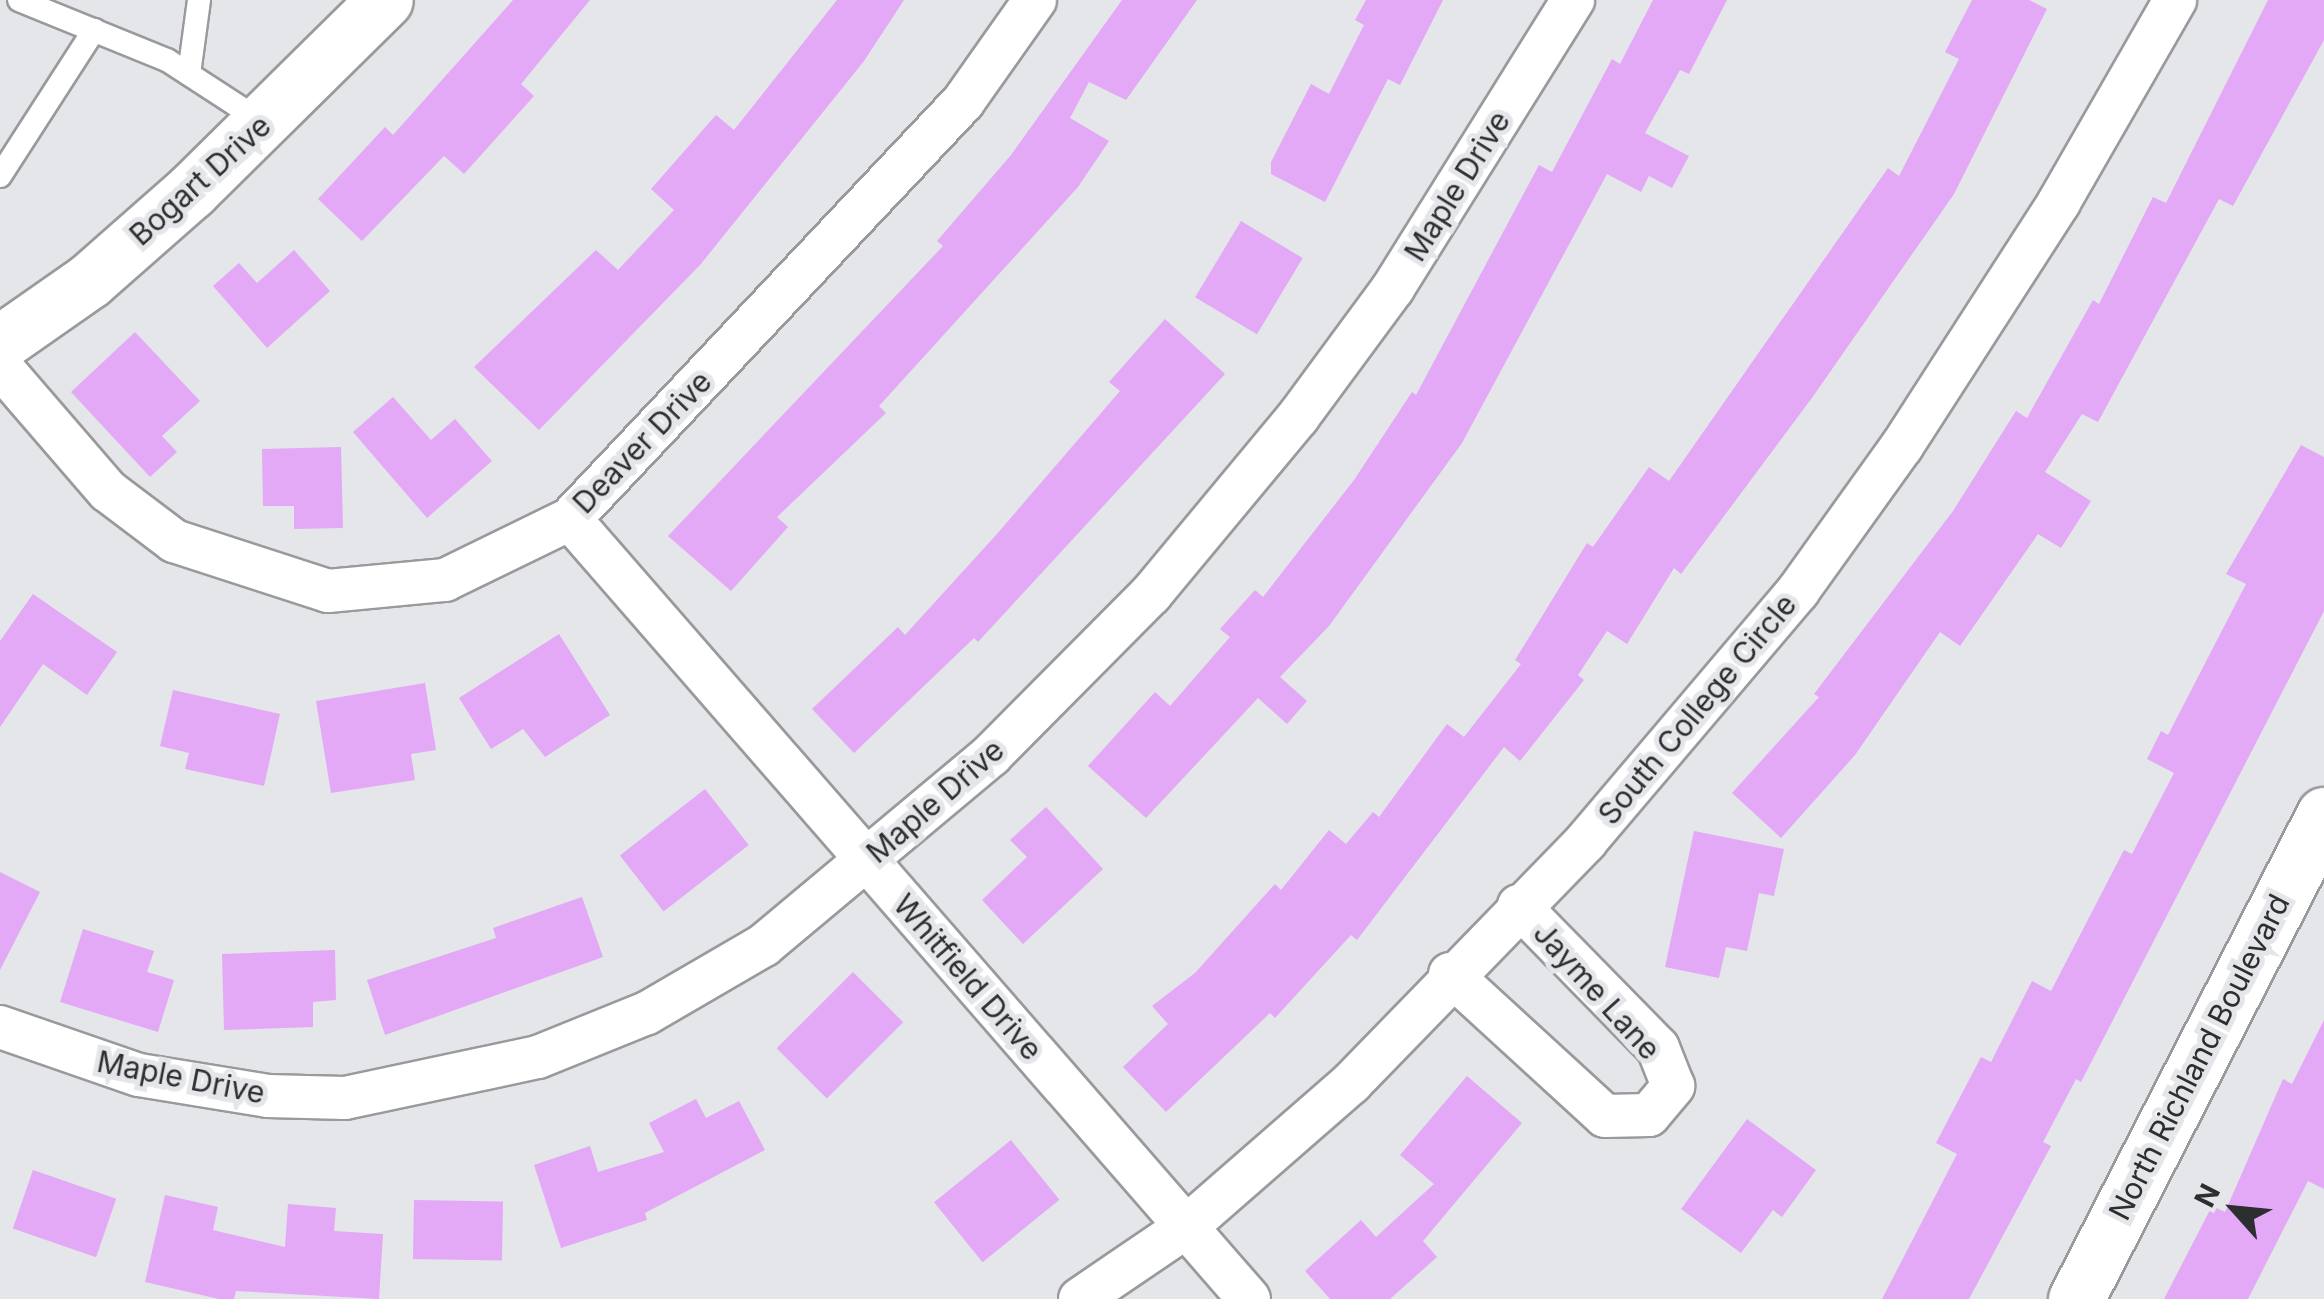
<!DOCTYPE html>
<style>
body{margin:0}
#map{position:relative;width:2324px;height:1299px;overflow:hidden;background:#e4e6e9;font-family:Inter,sans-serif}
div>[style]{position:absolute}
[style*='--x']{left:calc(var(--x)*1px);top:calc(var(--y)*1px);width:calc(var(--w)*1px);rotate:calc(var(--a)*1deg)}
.building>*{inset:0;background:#e3a8f6;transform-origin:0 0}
.roads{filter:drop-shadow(2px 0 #989a9c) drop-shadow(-2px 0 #989a9c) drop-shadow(0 2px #989a9c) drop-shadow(0 -2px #989a9c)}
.lane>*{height:22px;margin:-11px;padding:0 11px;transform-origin:11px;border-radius:11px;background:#fff}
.street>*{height:42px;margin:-21px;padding:0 21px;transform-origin:21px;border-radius:21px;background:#fff}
.secondary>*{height:55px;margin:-27.5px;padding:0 27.5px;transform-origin:27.5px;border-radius:27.5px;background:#fff}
span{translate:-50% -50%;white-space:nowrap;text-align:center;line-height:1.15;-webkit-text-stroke:10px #e4e6e9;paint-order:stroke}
.street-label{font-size:30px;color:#2d2e2f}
.north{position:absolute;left:2184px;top:1159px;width:100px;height:100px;-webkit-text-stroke:8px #e4e6e9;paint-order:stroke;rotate:297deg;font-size:28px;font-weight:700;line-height:40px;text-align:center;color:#2d2e2f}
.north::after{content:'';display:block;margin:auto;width:35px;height:45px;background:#2d2e2f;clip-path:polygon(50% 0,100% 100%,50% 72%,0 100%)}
</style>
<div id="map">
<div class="building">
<i style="clip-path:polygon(513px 0,590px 0,521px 84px,534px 96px,464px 174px,444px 156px,362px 241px,318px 199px,385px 127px,393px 135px)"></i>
<i style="clip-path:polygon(837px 0,904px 0,864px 61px,700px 265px,539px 430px,474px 367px,596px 250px,618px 270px,674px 210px,651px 189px,716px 115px,734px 130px)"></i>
<i style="clip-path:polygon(1122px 0,1197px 0,1126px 100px,1089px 82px,1070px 118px,1109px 141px,1078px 187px,879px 406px,886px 413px,777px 517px,788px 527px,731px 591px,668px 536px,943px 246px,937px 241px,1011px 155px)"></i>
<i style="clip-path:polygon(1366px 0,1443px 0,1400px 85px,1388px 79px,1325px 202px,1271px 174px,1271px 162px,1311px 84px,1329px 94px,1364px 25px,1355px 20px)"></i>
<i style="clip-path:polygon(1653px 0,1727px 0,1689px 74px,1680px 70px,1645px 133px,1689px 156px,1672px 188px,1649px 176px,1641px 192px,1607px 174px,1462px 443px,1329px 626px,1280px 677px,1307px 701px,1287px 724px,1258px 698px,1146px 818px,1088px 766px,1155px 692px,1170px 706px,1230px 637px,1220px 629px,1255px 590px,1263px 597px,1354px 480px,1412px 392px,1416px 395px,1539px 165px,1552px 172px,1612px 59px,1620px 64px)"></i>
<i style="clip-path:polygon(1972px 0,2029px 0,2047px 9px,1954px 194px,1814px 395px,1681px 574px,1674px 568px,1627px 644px,1607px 631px,1578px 675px,1584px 680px,1520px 761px,1504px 747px,1357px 940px,1351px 935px,1275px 1018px,1270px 1013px,1166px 1112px,1123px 1067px,1168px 1024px,1152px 1006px,1195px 973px,1275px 884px,1281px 890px,1329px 830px,1346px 844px,1373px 812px,1379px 817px,1447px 724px,1464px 737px,1521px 664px,1515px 660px,1587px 543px,1593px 547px,1649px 467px,1669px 481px,1888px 168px,1899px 176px,1959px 59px,1945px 52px)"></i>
<i style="clip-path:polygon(2268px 0,2324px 0,2324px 40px,2233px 206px,2219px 199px,2098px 422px,2082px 414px,2045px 472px,2091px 501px,2061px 548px,2038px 534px,1960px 646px,1940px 632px,1855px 755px,1781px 838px,1732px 793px,1819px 697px,1814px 694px,1953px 511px,2016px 411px,2027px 418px,2093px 300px,2099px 304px,2153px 197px,2166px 203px)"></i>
<i style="left:1241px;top:221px;width:72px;height:89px;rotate:31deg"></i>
<i style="clip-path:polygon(294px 250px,330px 291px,267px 348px,213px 286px,239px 263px,257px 283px)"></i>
<i style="clip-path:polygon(1165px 319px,1225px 374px,978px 642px,974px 638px,854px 753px,812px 709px,898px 627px,905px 635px,996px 535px,1120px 391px,1109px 382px)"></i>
<i style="clip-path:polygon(135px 332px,200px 401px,162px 436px,177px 452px,150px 477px,71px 392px)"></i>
<i style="clip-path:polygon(393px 397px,431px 440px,455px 419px,492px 461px,427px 518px,353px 432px)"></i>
<i style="clip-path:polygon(2301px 445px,2324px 457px,2324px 611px,2081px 1082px,2076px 1079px,2043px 1142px,2051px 1146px,1969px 1299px,1882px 1299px,1957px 1154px,1936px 1143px,1981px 1057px,1991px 1062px,2032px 981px,2051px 991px,2124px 850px,2132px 854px,2174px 773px,2147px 759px,2161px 731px,2168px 735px,2246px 584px,2226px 574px)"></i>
<i style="clip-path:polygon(341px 447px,343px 528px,294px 529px,294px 506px,263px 506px,262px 449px)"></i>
<i style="clip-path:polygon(33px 594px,117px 652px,87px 695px,43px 664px,0 727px,0 641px)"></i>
<i style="clip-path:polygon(559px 634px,610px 715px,545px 757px,523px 729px,491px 749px,459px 698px)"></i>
<i style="clip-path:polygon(425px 683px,436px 750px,411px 754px,415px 780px,331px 793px,316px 701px)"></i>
<i style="clip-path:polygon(173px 690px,280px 714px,264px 786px,185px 769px,189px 753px,160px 746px)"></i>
<i style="left:705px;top:789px;width:71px;height:108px;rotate:52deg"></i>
<i style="clip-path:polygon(1046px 807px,1103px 869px,1023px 944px,982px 900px,1027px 857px,1010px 840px)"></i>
<i style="clip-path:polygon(1694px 831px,1784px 849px,1774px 896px,1759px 893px,1747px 951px,1726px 947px,1719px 978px,1665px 967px)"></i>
<i style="clip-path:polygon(0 872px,40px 892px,0 970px)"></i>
<i style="clip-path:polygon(582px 897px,603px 957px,385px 1035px,367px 980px,496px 938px,493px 928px)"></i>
<i style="clip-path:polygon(83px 929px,154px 951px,147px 972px,174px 980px,158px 1032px,60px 1002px)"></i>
<i style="clip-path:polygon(335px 950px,336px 1000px,313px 1002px,313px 1027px,224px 1030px,222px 954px)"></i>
<i style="left:853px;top:972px;width:71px;height:108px;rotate:45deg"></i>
<i style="clip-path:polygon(2324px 1020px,2324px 1189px,2308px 1181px,2248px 1299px,2164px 1299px,2212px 1206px,2225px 1212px,2283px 1079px,2292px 1084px)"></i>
<i style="clip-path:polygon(1467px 1076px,1522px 1123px,1423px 1241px,1437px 1257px,1390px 1299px,1330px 1299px,1305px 1271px,1361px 1220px,1376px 1237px,1434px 1184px,1400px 1155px)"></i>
<i style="clip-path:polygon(696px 1099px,706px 1118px,739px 1101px,765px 1150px,645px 1213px,647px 1220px,561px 1248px,534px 1165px,590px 1146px,598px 1172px,664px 1152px,649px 1123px)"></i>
<i style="clip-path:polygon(1747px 1119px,1816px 1170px,1782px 1217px,1773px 1210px,1741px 1253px,1681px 1209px)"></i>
<i style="left:1011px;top:1140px;width:77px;height:99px;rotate:51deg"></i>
<i style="left:33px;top:1170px;width:88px;height:62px;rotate:19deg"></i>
<i style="clip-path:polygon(165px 1195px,218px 1207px,213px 1230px,285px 1247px,288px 1204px,336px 1208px,334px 1231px,383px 1234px,379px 1299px,236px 1291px,234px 1299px,219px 1299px,145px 1282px)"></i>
<i style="left:414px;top:1200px;width:89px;height:59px;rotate:1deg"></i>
</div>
<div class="roads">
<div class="lane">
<i style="--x:19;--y:0;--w:160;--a:22.1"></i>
<i style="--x:167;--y:60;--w:112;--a:33"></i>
<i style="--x:189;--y:74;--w:75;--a:-82.3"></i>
<i style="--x:0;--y:176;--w:174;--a:-57.2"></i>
</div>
<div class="street">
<i style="--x:0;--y:366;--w:165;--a:49.2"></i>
<i style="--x:108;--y:491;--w:83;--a:37.1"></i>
<i style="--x:174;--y:541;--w:162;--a:18"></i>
<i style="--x:328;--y:591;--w:118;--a:-5.4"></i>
<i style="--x:445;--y:580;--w:139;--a:-26"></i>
<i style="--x:570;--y:519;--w:573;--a:-46.7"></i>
<i style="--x:963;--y:102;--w:125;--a:-54.8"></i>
<i style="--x:570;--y:519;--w:1034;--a:48.96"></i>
<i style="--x:1450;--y:974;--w:210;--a:42.5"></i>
<i style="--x:1605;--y:1116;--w:44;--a:-1.3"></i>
<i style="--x:1649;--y:1115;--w:38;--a:-50"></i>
<i style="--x:1673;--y:1086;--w:41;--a:-111.5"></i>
<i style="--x:1658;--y:1048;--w:199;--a:-134.4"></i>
<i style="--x:0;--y:1027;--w:147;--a:19.1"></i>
<i style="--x:139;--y:1075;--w:131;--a:9.2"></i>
<i style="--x:268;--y:1096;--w:77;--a:1.5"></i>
<i style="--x:345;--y:1098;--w:197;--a:-12"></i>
<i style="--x:538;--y:1057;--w:118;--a:-22"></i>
<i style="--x:647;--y:1013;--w:135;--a:-30.2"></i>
<i style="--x:764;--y:945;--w:296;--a:-39.9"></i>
<i style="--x:991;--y:755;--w:227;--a:-45.2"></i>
<i style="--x:1151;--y:594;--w:230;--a:-50.3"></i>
<i style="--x:1298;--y:417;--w:160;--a:-53.6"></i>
<i style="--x:1393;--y:288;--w:340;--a:-58"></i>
<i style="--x:1080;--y:1299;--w:128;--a:-34.2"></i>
<i style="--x:1186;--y:1227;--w:219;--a:-41.1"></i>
<i style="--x:1351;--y:1083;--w:337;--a:-45.8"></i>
<i style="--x:1586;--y:841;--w:328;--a:-49.7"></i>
<i style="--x:1798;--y:591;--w:178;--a:-54.4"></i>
<i style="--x:1902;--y:446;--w:290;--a:-57.2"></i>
<i style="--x:2059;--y:202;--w:233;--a:-60.1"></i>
</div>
<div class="secondary">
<i style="--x:0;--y:343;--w:110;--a:-35"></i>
<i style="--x:90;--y:280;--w:135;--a:-41.4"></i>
<i style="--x:191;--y:191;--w:272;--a:-44.6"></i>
<i style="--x:2076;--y:1299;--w:544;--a:-62.87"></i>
</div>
</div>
<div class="street-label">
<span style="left:200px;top:180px;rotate:-42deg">Bogart Drive</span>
<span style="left:1457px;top:186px;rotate:-58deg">Maple Drive</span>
<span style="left:642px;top:442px;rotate:-46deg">Deaver Drive</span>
<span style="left:1697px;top:709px;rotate:-50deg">South College Circle</span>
<span style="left:935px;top:801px;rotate:-41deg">Maple Drive</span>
<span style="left:968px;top:977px;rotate:49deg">Whitfield Drive</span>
<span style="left:1597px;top:991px;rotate:48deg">Jayme Lane</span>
<span style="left:2199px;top:1057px;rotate:-63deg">North Richland Boulevard</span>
<span style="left:181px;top:1077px;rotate:11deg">Maple Drive</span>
</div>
<div class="north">N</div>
</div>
